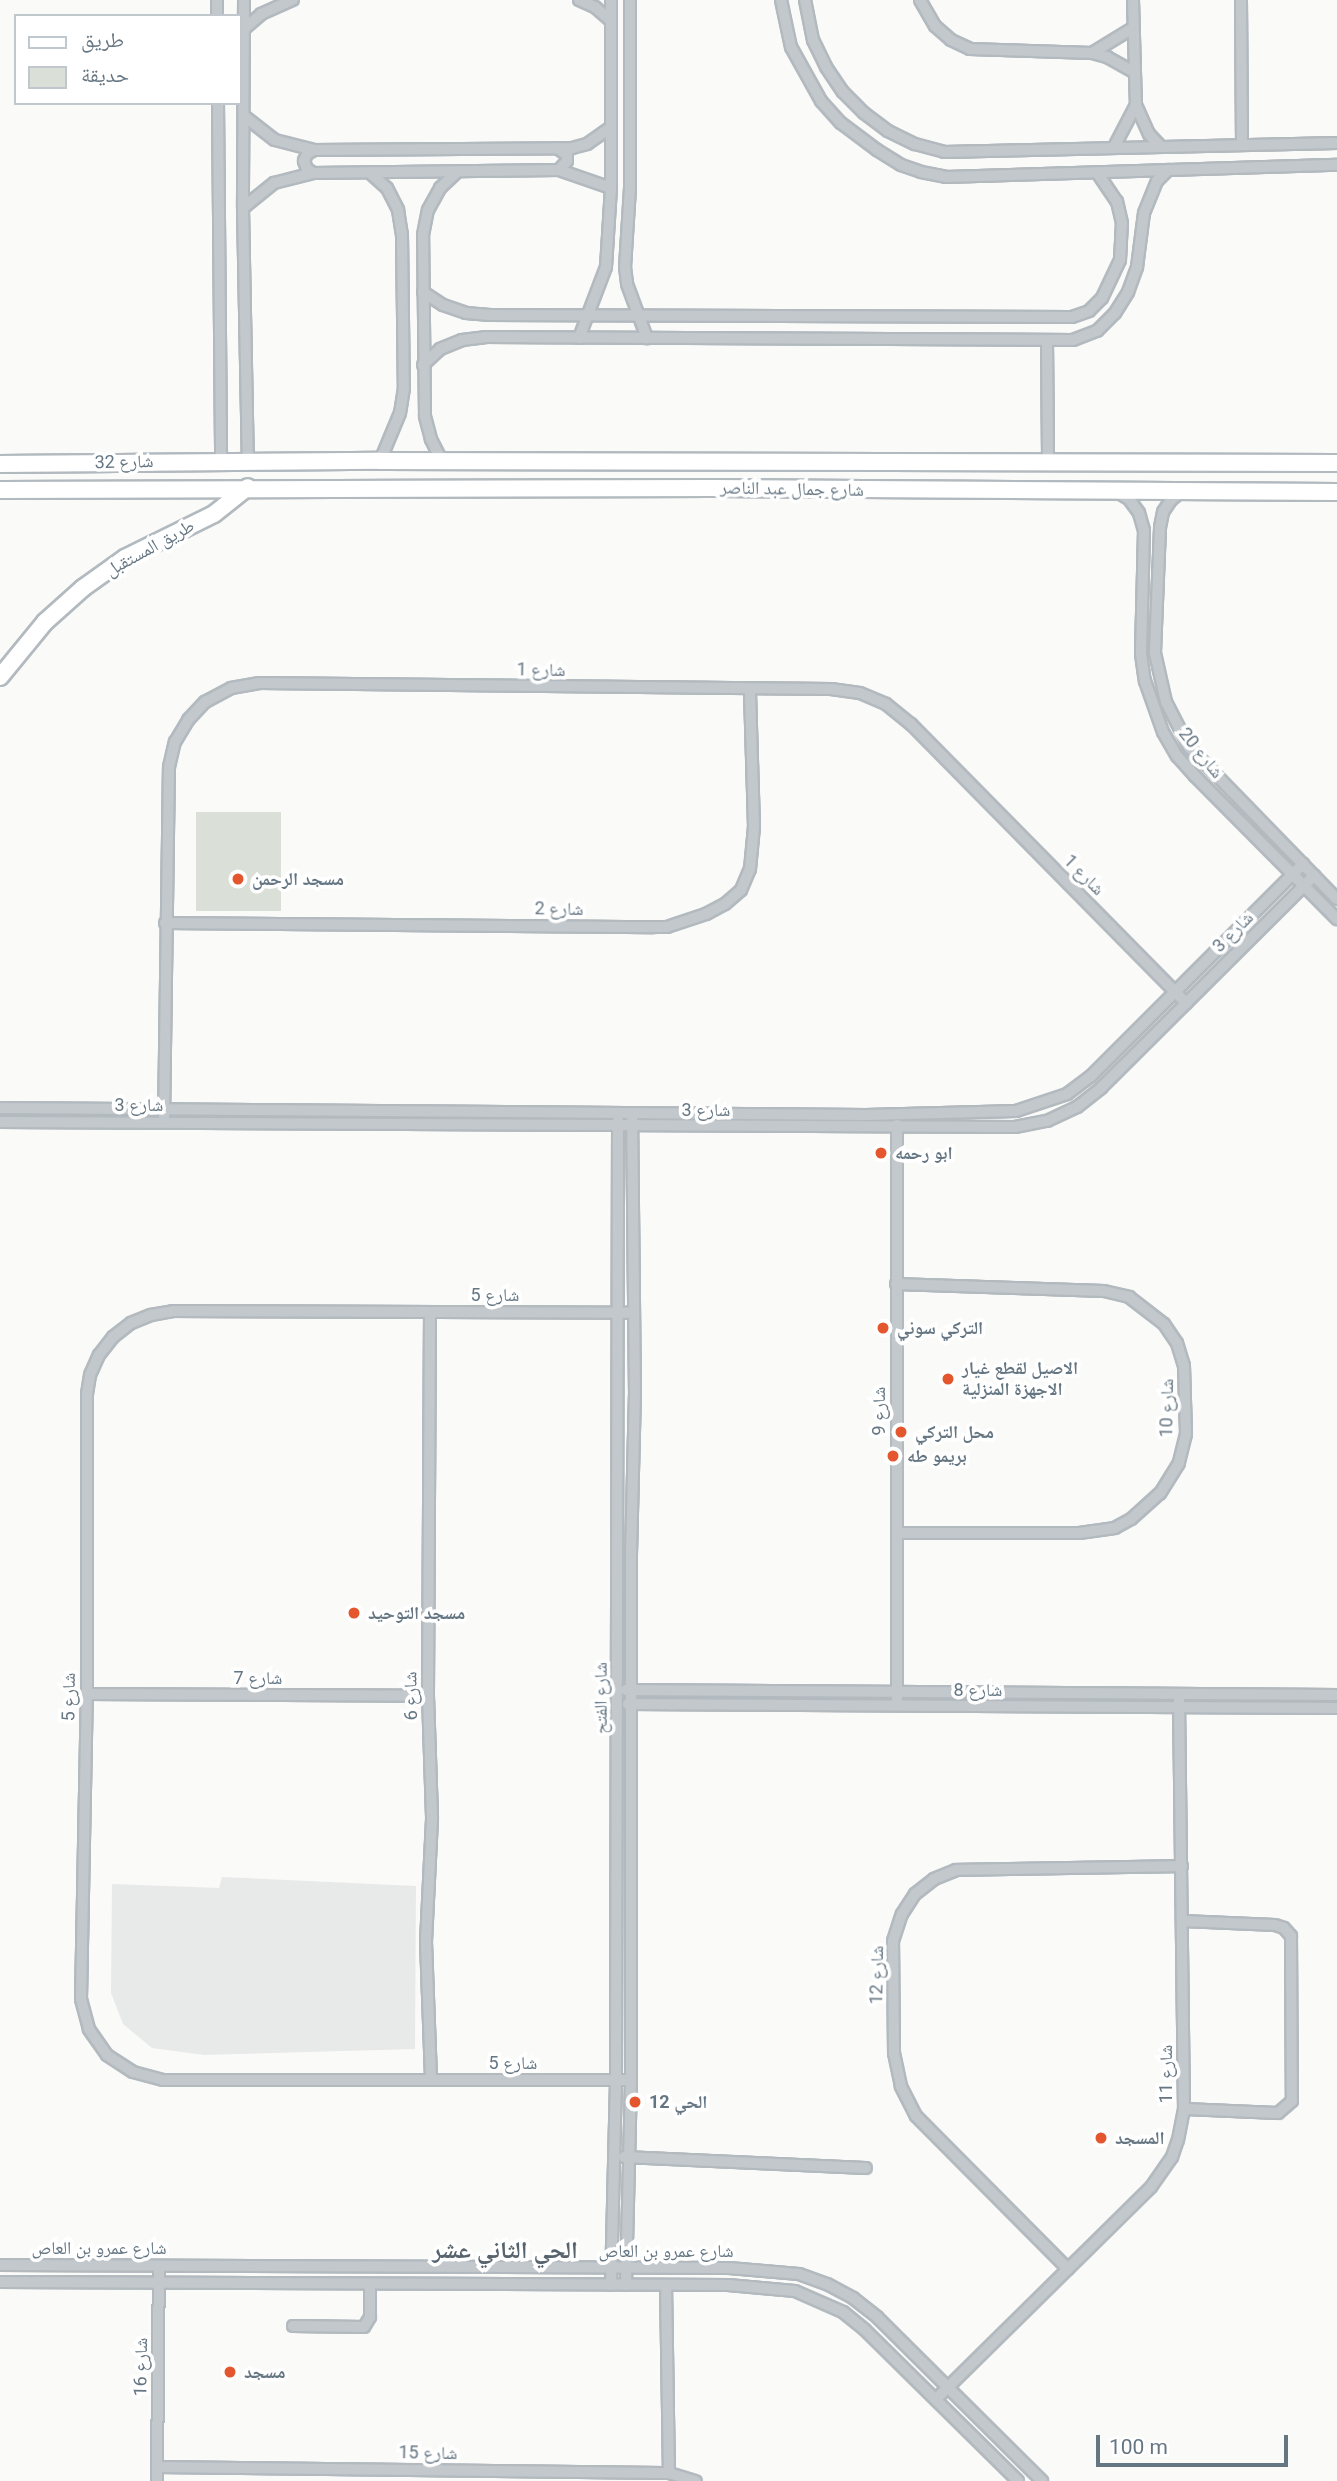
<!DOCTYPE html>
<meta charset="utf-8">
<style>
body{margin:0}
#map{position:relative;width:1337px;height:2481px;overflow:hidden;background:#fafaf8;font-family:Roboto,"Noto Naskh Arabic",sans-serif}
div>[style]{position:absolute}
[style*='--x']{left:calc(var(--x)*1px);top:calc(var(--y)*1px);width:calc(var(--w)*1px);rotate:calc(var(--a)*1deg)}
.built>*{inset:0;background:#e8e9e9}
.green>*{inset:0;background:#dadfd7;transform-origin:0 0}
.roads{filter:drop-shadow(2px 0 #b3babf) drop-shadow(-2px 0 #b3babf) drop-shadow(0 2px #b3babf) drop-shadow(0 -2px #b3babf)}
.street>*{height:10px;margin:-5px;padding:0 5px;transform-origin:5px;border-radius:5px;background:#c3c8cc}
.secondary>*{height:16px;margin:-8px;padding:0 8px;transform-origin:8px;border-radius:8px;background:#fff}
.dots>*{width:19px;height:19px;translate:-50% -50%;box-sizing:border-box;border:4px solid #fff;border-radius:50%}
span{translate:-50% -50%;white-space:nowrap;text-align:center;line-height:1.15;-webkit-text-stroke:7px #fff;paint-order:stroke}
.street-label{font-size:18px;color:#657683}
.poi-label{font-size:18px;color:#657683;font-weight:700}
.left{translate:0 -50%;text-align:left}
.district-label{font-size:24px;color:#57646e;font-weight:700}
.legend{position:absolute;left:14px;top:14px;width:228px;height:91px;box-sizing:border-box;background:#fff;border:2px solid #c1c8cd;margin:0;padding:9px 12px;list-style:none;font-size:21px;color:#657683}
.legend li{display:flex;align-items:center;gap:14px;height:35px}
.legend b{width:35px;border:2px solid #c1c8cd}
.scale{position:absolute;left:1096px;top:2435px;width:192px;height:32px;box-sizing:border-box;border:4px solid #657683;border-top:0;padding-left:9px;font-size:21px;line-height:24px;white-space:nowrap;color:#657683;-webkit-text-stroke:5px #fff;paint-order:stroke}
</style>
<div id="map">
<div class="built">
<i style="clip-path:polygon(222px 1877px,416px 1886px,415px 2049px,204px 2055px,152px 2048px,123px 2024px,111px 1993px,112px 1884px,219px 1888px)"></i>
</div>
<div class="green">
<i style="left:196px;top:812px;width:85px;height:99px"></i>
</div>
<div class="roads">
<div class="street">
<i style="--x:217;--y:0;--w:16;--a:90"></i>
<i style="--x:244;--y:0;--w:208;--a:90.3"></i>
<i style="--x:243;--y:208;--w:253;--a:88.9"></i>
<i style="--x:579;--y:0;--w:17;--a:24"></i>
<i style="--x:595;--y:7;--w:21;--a:41"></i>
<i style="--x:630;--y:0;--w:188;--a:90"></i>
<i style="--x:630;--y:188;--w:79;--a:93.6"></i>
<i style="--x:625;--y:267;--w:17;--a:83"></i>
<i style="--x:627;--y:284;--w:58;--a:69.7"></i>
<i style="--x:781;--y:0;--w:48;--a:78"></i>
<i style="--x:791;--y:47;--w:62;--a:60.9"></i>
<i style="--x:821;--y:101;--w:30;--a:48"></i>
<i style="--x:841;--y:123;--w:45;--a:36.9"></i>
<i style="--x:877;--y:150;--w:28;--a:32"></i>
<i style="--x:901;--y:165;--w:21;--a:19"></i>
<i style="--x:921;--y:172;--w:25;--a:11"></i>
<i style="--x:946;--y:177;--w:391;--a:-1.8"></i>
<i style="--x:805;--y:0;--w:41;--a:78.7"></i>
<i style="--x:813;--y:40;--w:30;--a:64"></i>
<i style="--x:826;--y:67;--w:30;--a:56"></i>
<i style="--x:843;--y:92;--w:30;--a:45"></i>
<i style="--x:864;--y:113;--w:30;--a:37"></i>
<i style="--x:888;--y:131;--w:30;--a:26"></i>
<i style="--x:915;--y:144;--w:30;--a:15"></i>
<i style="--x:944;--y:152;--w:393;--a:-1.3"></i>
<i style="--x:920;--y:0;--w:30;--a:60"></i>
<i style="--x:935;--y:26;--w:21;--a:41"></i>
<i style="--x:951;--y:40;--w:21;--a:25"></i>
<i style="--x:970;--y:49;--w:122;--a:1.9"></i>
<i style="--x:1092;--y:53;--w:16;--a:15"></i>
<i style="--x:1107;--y:57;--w:31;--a:29"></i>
<i style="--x:1133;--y:0;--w:105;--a:88.4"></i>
<i style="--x:1136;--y:105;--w:32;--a:66"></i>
<i style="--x:1149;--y:134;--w:16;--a:47"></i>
<i style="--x:1241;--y:0;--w:144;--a:89.6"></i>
<i style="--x:244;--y:29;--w:23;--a:-41"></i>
<i style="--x:261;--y:14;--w:35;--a:-24"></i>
<i style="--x:1092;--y:53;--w:48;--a:-31.4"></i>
<i style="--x:218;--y:103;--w:358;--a:89.5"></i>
<i style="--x:244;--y:116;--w:39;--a:38"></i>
<i style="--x:275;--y:140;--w:40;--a:14.4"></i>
<i style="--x:314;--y:150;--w:258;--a:-0.4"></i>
<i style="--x:572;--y:148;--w:16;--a:-15"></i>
<i style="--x:587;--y:144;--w:29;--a:-35"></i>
<i style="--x:1114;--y:147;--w:47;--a:-62.4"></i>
<i style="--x:557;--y:148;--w:12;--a:35"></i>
<i style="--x:567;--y:155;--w:6;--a:90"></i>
<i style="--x:567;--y:161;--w:12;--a:132"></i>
<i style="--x:369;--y:172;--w:24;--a:42"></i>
<i style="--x:387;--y:188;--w:25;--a:63"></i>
<i style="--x:398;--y:210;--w:25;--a:81"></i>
<i style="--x:402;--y:235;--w:153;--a:89.3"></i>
<i style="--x:404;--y:388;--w:25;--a:99"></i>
<i style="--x:400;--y:413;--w:52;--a:112.6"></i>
<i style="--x:313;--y:173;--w:7;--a:-146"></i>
<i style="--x:307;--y:169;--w:9;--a:-111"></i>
<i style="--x:304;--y:161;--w:8;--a:-67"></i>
<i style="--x:307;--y:154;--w:8;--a:-30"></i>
<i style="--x:243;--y:208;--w:40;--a:-39"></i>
<i style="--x:274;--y:183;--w:40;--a:-14.4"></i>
<i style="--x:313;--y:173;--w:246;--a:-0.7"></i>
<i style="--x:559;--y:170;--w:55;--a:19.1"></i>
<i style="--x:423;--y:292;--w:24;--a:33"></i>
<i style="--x:443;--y:305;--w:24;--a:19"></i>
<i style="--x:466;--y:313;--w:24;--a:5"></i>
<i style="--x:490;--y:315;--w:582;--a:0.2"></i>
<i style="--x:1072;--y:317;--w:18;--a:-19"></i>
<i style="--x:1089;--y:311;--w:18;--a:-45"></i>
<i style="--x:1102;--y:298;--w:42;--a:-64.7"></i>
<i style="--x:1120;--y:260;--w:37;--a:-87"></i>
<i style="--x:1122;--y:223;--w:22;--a:-103"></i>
<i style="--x:1117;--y:202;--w:36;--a:-124"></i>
<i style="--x:579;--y:338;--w:76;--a:-69.2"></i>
<i style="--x:606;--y:267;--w:79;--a:-86.4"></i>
<i style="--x:611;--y:188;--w:188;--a:-90"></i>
<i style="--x:1047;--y:340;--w:122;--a:89.5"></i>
<i style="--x:423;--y:365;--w:23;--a:-43"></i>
<i style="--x:440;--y:349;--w:24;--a:-22"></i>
<i style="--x:462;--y:340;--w:23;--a:-7"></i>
<i style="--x:485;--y:337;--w:588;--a:0.29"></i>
<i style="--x:1073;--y:340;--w:26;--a:-21"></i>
<i style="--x:1097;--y:331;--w:25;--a:-45"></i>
<i style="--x:1115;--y:313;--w:25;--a:-58"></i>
<i style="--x:1128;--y:292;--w:27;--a:-70"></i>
<i style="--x:1137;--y:267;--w:54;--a:-82.6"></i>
<i style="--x:1144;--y:213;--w:35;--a:-68"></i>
<i style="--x:1157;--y:181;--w:16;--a:-45"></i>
<i style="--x:442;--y:461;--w:25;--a:-117"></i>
<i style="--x:431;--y:439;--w:24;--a:-105"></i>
<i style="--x:425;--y:416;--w:181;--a:-90.6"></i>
<i style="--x:423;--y:235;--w:25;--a:-79"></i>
<i style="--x:428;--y:210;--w:25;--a:-61"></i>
<i style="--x:440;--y:188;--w:25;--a:-43"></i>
<i style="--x:1115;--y:491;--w:16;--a:30"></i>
<i style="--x:1129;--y:499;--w:17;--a:54"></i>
<i style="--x:1139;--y:513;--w:18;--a:74"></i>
<i style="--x:1144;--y:530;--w:124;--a:91.4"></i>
<i style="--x:1141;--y:654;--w:27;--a:82"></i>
<i style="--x:1145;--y:681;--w:54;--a:70.6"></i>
<i style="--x:1163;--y:732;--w:28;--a:60"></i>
<i style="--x:1177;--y:756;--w:27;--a:48"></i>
<i style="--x:1195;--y:776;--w:202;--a:45.2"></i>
<i style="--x:1182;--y:491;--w:14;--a:141"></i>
<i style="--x:1171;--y:500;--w:14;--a:124"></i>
<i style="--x:1163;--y:512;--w:16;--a:101"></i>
<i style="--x:1160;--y:528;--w:125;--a:92.3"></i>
<i style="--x:1155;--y:653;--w:50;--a:77.3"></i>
<i style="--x:1166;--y:702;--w:51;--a:62.9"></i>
<i style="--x:1189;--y:747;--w:212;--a:45.8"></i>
<i style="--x:165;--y:923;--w:489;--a:0.5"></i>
<i style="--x:654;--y:927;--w:13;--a:0"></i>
<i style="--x:667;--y:927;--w:41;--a:-18.4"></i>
<i style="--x:706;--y:914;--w:21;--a:-28"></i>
<i style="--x:725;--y:904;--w:21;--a:-41"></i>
<i style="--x:741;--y:890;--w:23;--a:-67"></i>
<i style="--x:750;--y:869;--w:42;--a:-84.6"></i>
<i style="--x:754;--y:827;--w:138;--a:-91.7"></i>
<i style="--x:0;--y:1108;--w:866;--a:0.46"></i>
<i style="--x:866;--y:1115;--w:150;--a:-1.5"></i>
<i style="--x:1016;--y:1111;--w:54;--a:-18.4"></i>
<i style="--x:1067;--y:1094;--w:30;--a:-37"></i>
<i style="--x:1091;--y:1076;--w:300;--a:-45"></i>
<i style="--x:0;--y:1122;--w:1015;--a:0.28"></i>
<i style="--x:1015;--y:1127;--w:33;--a:-11"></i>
<i style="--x:1047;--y:1121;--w:33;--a:-25"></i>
<i style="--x:1077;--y:1107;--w:31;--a:-38"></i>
<i style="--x:1101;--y:1088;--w:301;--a:-44.9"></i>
<i style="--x:164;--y:1122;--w:355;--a:-89.2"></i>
<i style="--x:169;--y:767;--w:26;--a:-77"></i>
<i style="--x:175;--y:742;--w:26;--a:-59"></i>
<i style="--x:188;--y:720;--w:25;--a:-47"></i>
<i style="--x:205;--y:702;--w:30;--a:-28"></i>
<i style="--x:231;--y:688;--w:29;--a:-10"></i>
<i style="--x:260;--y:683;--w:571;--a:0.6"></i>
<i style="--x:831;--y:689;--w:29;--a:8"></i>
<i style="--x:860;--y:693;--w:28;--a:23"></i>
<i style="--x:886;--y:704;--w:32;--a:39"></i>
<i style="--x:911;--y:724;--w:392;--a:45.4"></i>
<i style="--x:897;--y:1125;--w:575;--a:90"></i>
<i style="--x:896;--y:1284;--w:208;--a:1.9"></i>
<i style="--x:1104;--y:1291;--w:26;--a:13"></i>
<i style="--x:1129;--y:1297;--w:44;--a:37.6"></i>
<i style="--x:1164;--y:1324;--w:23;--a:56"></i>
<i style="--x:1177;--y:1343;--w:24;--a:73"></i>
<i style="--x:1184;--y:1366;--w:68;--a:88.3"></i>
<i style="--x:1186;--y:1434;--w:30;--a:104"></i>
<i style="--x:1179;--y:1463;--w:36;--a:122"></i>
<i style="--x:1160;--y:1493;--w:39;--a:138"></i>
<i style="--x:1131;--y:1519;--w:18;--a:151"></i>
<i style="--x:1115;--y:1528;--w:36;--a:172"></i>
<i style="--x:1079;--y:1533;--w:182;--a:180"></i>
<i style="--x:430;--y:1312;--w:384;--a:90.3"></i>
<i style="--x:428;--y:1696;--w:123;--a:88.1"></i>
<i style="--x:432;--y:1819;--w:123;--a:92.8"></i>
<i style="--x:426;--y:1942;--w:138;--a:87.9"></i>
<i style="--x:626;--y:1690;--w:711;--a:0.4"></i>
<i style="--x:87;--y:1694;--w:341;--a:0.3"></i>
<i style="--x:628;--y:1704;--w:709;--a:0.32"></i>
<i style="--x:1183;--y:1921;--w:92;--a:2.5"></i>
<i style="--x:1275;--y:1925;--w:9;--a:18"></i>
<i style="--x:1284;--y:1928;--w:11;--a:49"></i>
<i style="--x:1291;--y:1936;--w:165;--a:89.7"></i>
<i style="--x:1292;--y:2101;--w:18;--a:139"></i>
<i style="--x:1278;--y:2113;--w:94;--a:-177.6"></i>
<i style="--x:631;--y:2080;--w:468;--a:180"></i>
<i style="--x:163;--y:2080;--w:31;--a:-165"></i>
<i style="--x:133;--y:2072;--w:31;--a:-147"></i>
<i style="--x:107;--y:2055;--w:32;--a:-125"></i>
<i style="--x:89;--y:2029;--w:31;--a:-105"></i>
<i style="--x:81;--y:1999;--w:305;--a:-88.9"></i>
<i style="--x:87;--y:1694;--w:300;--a:-90"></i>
<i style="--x:87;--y:1394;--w:19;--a:-81"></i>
<i style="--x:90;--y:1375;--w:22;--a:-66"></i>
<i style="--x:99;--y:1355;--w:23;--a:-52"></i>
<i style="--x:113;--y:1337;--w:23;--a:-38"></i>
<i style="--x:131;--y:1323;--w:22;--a:-22"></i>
<i style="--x:151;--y:1315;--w:22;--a:-10"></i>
<i style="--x:173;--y:1311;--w:461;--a:0.2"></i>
<i style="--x:624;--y:2157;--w:242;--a:2.6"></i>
<i style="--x:0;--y:2265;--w:729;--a:0.24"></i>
<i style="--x:729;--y:2268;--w:70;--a:4.9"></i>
<i style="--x:799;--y:2274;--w:30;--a:20"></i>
<i style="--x:827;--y:2284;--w:30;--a:28"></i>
<i style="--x:853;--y:2298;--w:31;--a:38"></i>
<i style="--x:877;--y:2317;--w:233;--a:44.8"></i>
<i style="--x:1068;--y:2269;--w:216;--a:-134.8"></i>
<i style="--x:916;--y:2116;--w:34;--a:-117"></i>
<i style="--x:901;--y:2086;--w:34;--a:-102"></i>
<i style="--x:894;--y:2053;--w:112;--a:-90.5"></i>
<i style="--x:893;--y:1941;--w:28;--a:-72"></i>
<i style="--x:902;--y:1914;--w:24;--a:-57"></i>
<i style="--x:915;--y:1894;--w:24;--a:-38"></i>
<i style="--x:934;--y:1879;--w:24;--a:-22"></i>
<i style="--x:956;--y:1870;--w:226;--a:-1"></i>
<i style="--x:0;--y:2282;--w:728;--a:0.24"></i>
<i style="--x:728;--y:2285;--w:67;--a:5.1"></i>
<i style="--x:795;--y:2291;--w:52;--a:23.6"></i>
<i style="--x:843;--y:2312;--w:28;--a:39"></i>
<i style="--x:865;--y:2330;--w:215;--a:44.6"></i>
<i style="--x:611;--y:2285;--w:205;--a:-88.6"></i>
<i style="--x:616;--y:2080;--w:959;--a:-89.88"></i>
<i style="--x:626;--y:2285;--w:205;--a:-88.6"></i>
<i style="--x:631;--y:2080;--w:525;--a:-90"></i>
<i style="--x:631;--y:1555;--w:160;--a:-88.6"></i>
<i style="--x:635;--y:1395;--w:276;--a:-90.6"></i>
<i style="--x:666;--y:2285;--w:188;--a:89.1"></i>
<i style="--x:293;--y:2326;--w:71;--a:0.8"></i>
<i style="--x:364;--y:2327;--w:12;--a:-59"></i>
<i style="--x:370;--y:2317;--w:33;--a:-90"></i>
<i style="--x:936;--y:2399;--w:302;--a:-44.6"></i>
<i style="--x:1151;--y:2187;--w:37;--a:-55"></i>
<i style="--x:1172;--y:2157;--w:18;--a:-71"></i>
<i style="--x:1178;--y:2140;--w:32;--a:-79"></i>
<i style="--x:1184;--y:2109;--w:415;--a:-90.7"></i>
<i style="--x:157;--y:2467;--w:512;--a:0.67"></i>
<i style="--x:669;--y:2473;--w:28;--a:17"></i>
<i style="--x:157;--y:2481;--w:215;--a:-89.5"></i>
</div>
<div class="secondary">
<i style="--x:0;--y:464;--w:380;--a:-0.5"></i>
<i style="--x:380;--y:461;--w:957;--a:0.12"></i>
<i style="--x:0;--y:490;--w:713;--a:-0.16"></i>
<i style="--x:713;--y:488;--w:624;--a:0.37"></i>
<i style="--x:0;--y:677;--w:71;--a:-50.7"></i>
<i style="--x:45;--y:622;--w:51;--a:-41.8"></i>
<i style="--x:83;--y:588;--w:52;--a:-35.5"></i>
<i style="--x:125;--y:558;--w:99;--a:-26.3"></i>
<i style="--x:214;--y:514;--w:43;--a:-38.5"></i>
</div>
</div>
<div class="dots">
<i style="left:238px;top:879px;background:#e4572e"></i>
<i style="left:881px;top:1153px;background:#e4572e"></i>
<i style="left:883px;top:1328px;background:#e4572e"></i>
<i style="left:948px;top:1379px;background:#e4572e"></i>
<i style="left:901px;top:1432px;background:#e4572e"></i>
<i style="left:893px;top:1456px;background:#e4572e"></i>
<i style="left:354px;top:1613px;background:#e4572e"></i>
<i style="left:635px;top:2102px;background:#e4572e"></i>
<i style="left:1101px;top:2138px;background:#e4572e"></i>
<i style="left:230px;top:2372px;background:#e4572e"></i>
</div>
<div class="street-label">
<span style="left:124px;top:462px;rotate:-1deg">شارع 32</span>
<span style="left:792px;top:489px;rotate:1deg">شارع جمال عبد الناصر</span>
<span style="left:150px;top:548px;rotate:-29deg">طريق المستقبل</span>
<span style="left:541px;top:670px;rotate:1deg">شارع 1</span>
<span style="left:1201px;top:753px;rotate:51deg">شارع 20</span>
<span style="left:1084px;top:875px;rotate:45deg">شارع 1</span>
<span style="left:559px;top:909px;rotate:1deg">شارع 2</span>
<span style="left:1233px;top:932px;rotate:-45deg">شارع 3</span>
<span style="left:139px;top:1105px">شارع 3</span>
<span style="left:706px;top:1110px">شارع 3</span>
<span style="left:495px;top:1295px">شارع 5</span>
<span style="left:1167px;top:1408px;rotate:-89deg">شارع 10</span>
<span style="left:879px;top:1411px;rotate:-90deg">شارع 9</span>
<span style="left:258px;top:1678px">شارع 7</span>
<span style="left:978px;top:1690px">شارع 8</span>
<span style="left:411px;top:1696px;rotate:-91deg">شارع 6</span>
<span style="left:69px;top:1697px;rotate:-89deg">شارع 5</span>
<span style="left:601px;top:1698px;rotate:-90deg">شارع الفتح</span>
<span style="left:877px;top:1975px;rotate:-89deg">شارع 12</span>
<span style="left:513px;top:2063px">شارع 5</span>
<span style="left:1166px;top:2074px;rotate:-90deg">شارع 11</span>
<span style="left:99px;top:2248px">شارع عمرو بن العاص</span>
<span style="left:666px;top:2251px">شارع عمرو بن العاص</span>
<span style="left:141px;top:2367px;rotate:-89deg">شارع 16</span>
<span style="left:428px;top:2453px;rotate:1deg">شارع 15</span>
</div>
<div class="poi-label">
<span class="left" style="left:252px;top:879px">مسجد الرحمن</span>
<span class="left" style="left:895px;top:1153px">ابو رحمه</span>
<span class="left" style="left:897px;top:1328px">التركي سوني</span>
<span class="left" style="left:962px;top:1379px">الاصيل لقطع غيار<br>الاجهزة المنزلية</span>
<span class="left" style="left:915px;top:1432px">محل التركي</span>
<span class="left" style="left:907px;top:1456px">بريمو طه</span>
<span class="left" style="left:368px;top:1613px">مسجد التوحيد</span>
<span class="left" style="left:649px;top:2102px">الحي 12</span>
<span class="left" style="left:1115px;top:2138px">المسجد</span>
<span class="left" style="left:244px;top:2372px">مسجد</span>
</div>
<div class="district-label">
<span style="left:505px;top:2251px">الحي الثاني عشر</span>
</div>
<ul class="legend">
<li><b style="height:9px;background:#fff"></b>طريق</li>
<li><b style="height:19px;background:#dadfd7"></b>حديقة</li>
</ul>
<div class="scale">100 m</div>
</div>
